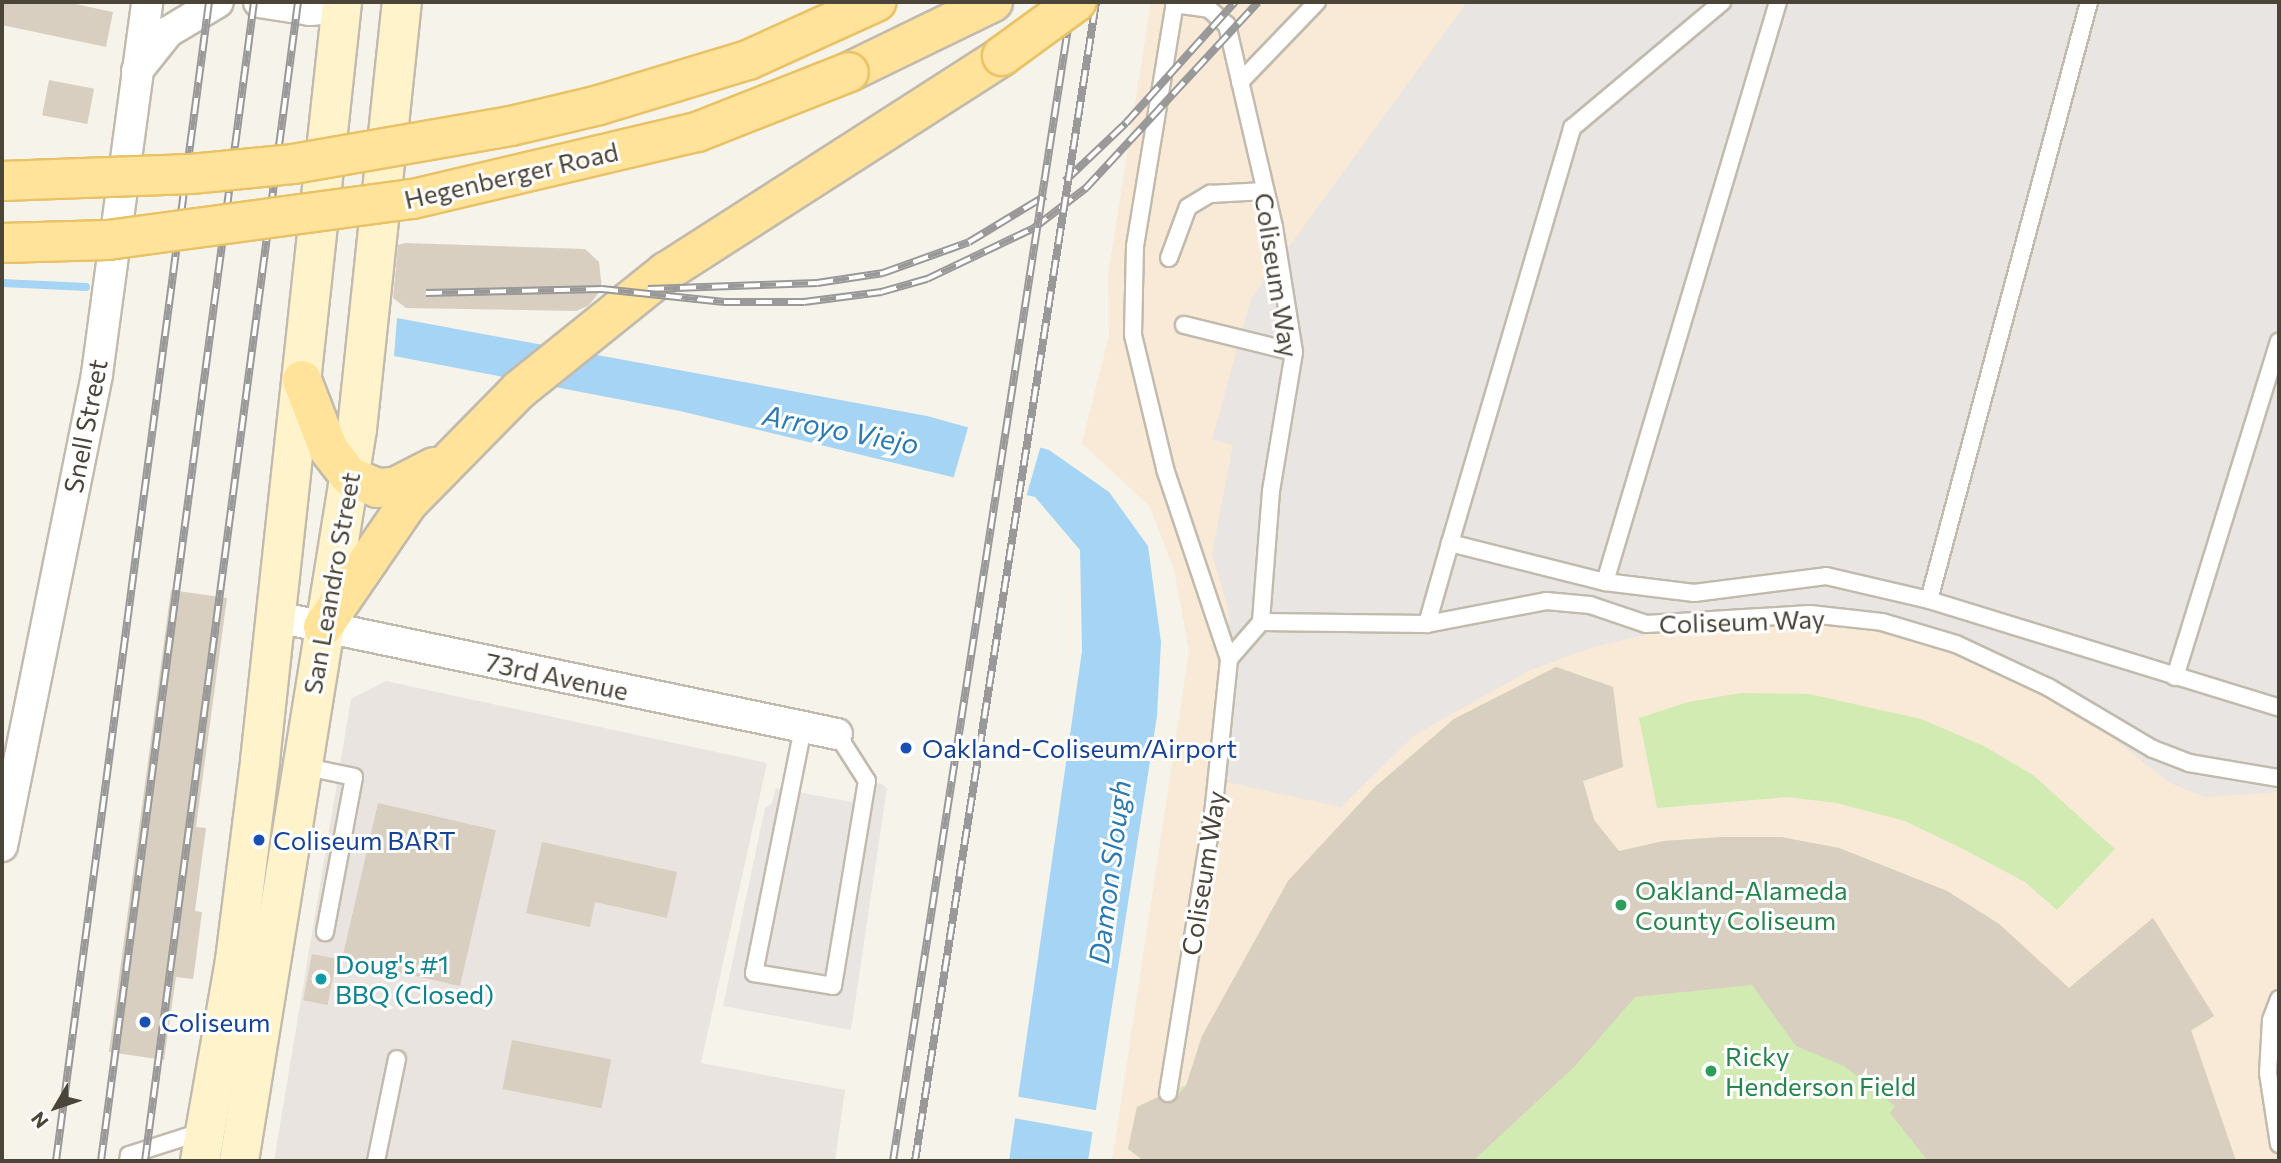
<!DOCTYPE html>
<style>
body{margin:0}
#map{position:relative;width:2281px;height:1163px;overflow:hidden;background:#f6f3eb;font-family:Commissioner,sans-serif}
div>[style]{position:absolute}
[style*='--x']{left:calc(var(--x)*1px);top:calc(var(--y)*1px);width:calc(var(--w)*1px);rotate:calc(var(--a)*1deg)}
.commercial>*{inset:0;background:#f8ead6}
.industrial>*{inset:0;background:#e9e4df}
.green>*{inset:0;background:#d1ebb3}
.parking>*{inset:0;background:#e8e5e2}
.water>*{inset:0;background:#a6d4f4}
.pier>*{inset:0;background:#f6f3eb;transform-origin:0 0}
.stream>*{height:8px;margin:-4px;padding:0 4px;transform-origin:4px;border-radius:4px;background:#a6d4f4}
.building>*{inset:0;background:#d8cfc0;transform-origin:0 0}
.roads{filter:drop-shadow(2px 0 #c2bbad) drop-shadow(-2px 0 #c2bbad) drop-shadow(0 2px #c2bbad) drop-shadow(0 -2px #c2bbad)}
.lane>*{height:16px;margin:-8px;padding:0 8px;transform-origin:8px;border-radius:8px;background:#fff}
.street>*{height:30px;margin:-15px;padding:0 15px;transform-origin:15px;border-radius:15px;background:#fff}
.secondary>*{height:38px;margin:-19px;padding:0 19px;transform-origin:19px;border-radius:19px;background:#fff3cc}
.primary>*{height:38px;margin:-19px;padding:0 19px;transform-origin:19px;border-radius:19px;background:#ffe39b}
.rail>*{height:8px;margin-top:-4px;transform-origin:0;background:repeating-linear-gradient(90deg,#fff 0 16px,#999 0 32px);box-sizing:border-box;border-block:2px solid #999}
.bridges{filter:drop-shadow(2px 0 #e9c266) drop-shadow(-2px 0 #e9c266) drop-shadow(0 2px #e9c266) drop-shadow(0 -2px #e9c266)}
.primary-bridge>*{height:38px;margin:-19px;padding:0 19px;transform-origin:19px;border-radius:19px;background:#ffe39b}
.dots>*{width:19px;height:19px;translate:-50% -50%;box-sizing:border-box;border:4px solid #fff;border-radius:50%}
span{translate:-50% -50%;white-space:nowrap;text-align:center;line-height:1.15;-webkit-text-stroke:6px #fff;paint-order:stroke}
.street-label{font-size:26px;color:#4b4438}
.transit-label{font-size:26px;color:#164399}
.left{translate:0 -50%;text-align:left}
.leisure-label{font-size:26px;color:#27864d}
.culture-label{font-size:26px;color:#0d838f}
.water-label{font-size:28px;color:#2a7ab3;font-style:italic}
.frame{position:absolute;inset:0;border:4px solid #4b4438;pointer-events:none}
.north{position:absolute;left:21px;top:1072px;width:70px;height:70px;-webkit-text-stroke:5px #fff;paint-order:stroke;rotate:231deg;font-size:19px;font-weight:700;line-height:28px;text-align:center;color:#4b4438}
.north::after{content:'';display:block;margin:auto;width:24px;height:32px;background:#4b4438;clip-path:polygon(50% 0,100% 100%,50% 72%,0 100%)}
</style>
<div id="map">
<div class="commercial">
<i style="clip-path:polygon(1151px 2px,2279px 2px,2279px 1161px,1112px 1161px,1189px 651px,1174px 570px,1150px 507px,1082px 443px,1109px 336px,1108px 275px)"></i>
</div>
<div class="industrial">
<i style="clip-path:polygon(386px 681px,767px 763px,701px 1063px,845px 1090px,835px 1161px,274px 1161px,351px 699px)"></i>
</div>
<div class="green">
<i style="clip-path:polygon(1556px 667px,1613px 687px,1623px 767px,1583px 781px,1594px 820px,1619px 851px,1664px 841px,1723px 837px,1781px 837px,1839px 848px,1947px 891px,1999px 924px,2069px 988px,2153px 918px,2214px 1016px,2191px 1031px,2236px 1161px,1144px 1161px,1128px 1149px,1137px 1107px,1186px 1085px,1202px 1036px,1288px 881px,1375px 787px,1454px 719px)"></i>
<i style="clip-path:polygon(1741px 693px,1809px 694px,1921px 719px,1984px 746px,2033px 775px,2115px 849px,2057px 910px,2025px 882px,1965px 850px,1905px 821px,1836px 803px,1788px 797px,1657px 808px,1639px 718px,1688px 702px)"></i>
</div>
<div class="parking">
<i style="clip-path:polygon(1467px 2px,2279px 2px,2279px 792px,2204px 797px,2170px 783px,2078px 711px,2018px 676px,1934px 643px,1852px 623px,1788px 620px,1722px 622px,1658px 632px,1593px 647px,1528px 671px,1415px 735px,1341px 807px,1222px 781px,1231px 668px,1228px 608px,1212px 554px,1233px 445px,1212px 440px,1251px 299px)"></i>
<i style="clip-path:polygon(880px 783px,887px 788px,851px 1030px,723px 1006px,765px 808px,772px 803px,776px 788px,852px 802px)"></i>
</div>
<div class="water">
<i style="clip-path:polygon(397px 318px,927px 416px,1049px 450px,1109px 492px,1148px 546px,1161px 642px,1157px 716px,1088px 1161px,1009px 1161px,1082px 651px,1080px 550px,1035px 497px,680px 411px,394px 356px)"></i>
</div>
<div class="pier">
<i style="left:969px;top:424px;width:75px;height:58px;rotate:16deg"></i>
<i style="left:1015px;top:1096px;width:85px;height:22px;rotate:10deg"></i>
</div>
<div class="stream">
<i style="--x:2;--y:283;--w:84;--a:2.7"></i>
</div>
<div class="building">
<i style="clip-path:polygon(2px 2px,66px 2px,113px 12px,106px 47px,2px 25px)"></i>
<i style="left:49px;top:80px;width:46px;height:36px;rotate:11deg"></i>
<i style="clip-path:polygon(405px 243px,585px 249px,599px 262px,602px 289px,588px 306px,576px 311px,406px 308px,393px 298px,398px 245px)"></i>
<i style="clip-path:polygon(171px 590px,227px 598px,196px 827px,206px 828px,195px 911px,202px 912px,195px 966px,193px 979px,176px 977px,164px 1060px,109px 1052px)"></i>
<i style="clip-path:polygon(1556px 667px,1613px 687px,1623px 767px,1583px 781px,1594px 820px,1619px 851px,1664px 841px,1723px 837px,1781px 837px,1839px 848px,1947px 891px,1999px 924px,2069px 988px,2153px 918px,2214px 1016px,2191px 1030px,2236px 1161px,1928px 1161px,1890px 1113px,1895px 1106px,1844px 1066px,1796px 1046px,1752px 985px,1635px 997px,1575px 1066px,1473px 1161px,1144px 1161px,1128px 1149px,1137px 1107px,1158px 1097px,1172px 1102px,1186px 1086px,1202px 1036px,1288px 881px,1375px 787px,1454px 719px)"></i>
<i style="left:378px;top:803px;width:121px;height:160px;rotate:13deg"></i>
<i style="clip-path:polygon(542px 842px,677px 872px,667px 918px,595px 902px,590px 927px,526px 913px)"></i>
<i style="left:312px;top:954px;width:25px;height:47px;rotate:11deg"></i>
<i style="left:512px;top:1040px;width:101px;height:50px;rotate:11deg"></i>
</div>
<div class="roads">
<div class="lane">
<i style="--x:1175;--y:2;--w:247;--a:99.3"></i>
<i style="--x:1135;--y:246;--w:89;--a:91.3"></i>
<i style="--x:1133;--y:335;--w:141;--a:76.5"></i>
<i style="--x:1166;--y:472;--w:197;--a:71.4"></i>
<i style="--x:1778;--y:2;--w:605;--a:106.61"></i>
<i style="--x:1605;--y:582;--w:90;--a:7"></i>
<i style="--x:1694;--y:593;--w:133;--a:-7.3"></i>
<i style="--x:1826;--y:576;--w:106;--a:13.1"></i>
<i style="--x:1929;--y:600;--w:366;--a:17.1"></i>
<i style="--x:1174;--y:4;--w:35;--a:8"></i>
<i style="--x:1209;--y:9;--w:24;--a:42"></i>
<i style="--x:1227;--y:25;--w:207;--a:76.9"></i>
<i style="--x:1274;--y:227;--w:127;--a:80.9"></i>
<i style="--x:1294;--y:352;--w:141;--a:99.4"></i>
<i style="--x:1271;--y:491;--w:131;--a:94.4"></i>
<i style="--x:1240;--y:82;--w:111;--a:-46.1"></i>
<i style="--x:1169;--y:258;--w:54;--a:-69.6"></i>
<i style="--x:1188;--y:207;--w:26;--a:-31"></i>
<i style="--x:1210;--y:194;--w:55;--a:-3.1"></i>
<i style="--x:1184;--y:325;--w:113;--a:13.8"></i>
<i style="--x:1605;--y:582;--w:160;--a:-165.9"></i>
<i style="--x:1450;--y:543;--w:433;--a:-73.6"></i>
<i style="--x:1572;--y:128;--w:196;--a:-40"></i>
<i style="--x:1929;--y:600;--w:619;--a:-75.02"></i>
<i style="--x:1427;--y:624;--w:84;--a:-74.1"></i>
<i style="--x:2175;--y:677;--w:351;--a:-72.8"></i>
<i style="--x:803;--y:728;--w:250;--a:101.3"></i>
<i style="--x:754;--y:973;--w:80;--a:9.3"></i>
<i style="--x:833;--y:986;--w:208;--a:-80.6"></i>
<i style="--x:867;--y:781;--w:56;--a:-122.6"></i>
<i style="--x:302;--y:766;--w:53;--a:11.9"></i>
<i style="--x:354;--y:777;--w:158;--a:100.6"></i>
<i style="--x:2279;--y:999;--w:22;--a:111"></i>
<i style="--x:2271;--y:1020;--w:53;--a:93.2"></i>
<i style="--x:2268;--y:1073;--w:72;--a:81.2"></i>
<i style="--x:1168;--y:1093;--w:292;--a:-80.9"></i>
<i style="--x:1214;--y:805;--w:147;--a:-84.1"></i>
<i style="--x:1229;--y:659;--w:49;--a:-49.1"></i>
<i style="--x:1261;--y:622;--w:166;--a:0.7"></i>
<i style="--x:1427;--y:624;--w:121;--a:-10.9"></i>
<i style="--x:1546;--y:601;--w:44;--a:5.2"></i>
<i style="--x:1590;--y:605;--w:59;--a:18.7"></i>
<i style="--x:1646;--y:624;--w:164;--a:-3.5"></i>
<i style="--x:1810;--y:614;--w:72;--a:6.3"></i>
<i style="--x:1882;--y:622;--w:77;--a:16.6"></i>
<i style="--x:1956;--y:644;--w:102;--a:25.1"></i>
<i style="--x:2048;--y:687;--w:122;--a:30.6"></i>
<i style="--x:2153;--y:749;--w:39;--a:21"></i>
<i style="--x:2189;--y:763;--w:91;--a:9.5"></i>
<i style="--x:128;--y:1161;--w:6;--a:-81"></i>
<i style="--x:129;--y:1155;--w:79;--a:-17.7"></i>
<i style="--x:376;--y:1161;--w:104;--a:-78.4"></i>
</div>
<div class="street">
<i style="--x:259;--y:2;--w:52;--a:8.9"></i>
<i style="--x:310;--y:10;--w:32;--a:-5"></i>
<i style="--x:137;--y:71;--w:50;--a:-51.5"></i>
<i style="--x:168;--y:32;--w:58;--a:-31"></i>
<i style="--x:277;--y:617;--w:572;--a:11.8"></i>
<i style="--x:2;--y:846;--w:481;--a:-78.6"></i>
<i style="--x:97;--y:374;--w:375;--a:-82.3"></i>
</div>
<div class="secondary">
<i style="--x:200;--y:1161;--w:204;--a:-80.1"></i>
<i style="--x:235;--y:960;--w:201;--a:-82.8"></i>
<i style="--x:260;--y:761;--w:763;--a:-83.83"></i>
<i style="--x:239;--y:1161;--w:741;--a:-80.84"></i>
<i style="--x:357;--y:429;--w:429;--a:-84"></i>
</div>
<div class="primary">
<i style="--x:849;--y:72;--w:160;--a:-25.9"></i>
<i style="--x:302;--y:380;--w:75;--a:68.9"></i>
<i style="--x:329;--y:450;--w:33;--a:52"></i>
<i style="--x:349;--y:476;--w:30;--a:23"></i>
<i style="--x:377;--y:488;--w:18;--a:-3"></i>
<i style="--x:395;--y:487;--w:44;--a:-27.1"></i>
<i style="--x:323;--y:627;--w:150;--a:-55.6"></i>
<i style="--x:408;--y:503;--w:158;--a:-45.5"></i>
<i style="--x:519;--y:390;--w:189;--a:-38.8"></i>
<i style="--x:666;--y:272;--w:399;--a:-32.7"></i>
</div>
</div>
<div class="rail">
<i style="--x:1065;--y:181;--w:84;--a:-43.6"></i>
<i style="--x:1126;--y:123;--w:163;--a:-48"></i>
<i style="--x:648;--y:289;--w:169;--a:-2"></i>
<i style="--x:817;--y:283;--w:67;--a:-8.6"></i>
<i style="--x:883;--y:273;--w:91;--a:-19.8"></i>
<i style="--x:969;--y:242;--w:89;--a:-31.2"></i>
<i style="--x:426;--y:293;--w:176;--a:-1.3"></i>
<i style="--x:602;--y:289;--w:123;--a:6.1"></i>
<i style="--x:724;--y:302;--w:80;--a:0"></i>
<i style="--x:804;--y:302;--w:78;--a:-7.4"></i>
<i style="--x:881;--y:292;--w:48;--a:-15.8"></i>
<i style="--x:927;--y:279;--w:119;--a:-25.5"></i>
<i style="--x:1034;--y:228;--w:66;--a:-37.6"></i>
<i style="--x:1086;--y:188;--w:253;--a:-47.2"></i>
<i style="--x:56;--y:1161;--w:1169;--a:-82.48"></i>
<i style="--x:101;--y:1161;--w:1169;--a:-82.48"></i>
<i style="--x:145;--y:1161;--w:1169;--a:-82.48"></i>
<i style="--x:893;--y:1161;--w:1173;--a:-81.22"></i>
<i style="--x:915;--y:1161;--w:1173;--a:-81.12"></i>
</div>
<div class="bridges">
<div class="primary-bridge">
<i style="--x:1002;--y:56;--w:92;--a:-36.1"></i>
<i style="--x:2;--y:181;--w:189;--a:-2.1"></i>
<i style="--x:191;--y:174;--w:102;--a:-5.6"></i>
<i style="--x:293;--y:164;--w:221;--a:-9.9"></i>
<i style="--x:511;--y:126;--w:90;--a:-13.4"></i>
<i style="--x:599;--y:105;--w:156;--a:-16.8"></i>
<i style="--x:748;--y:60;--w:141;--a:-24.4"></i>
<i style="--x:2;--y:243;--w:106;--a:-1.6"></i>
<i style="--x:108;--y:240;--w:308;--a:-7.7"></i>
<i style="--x:413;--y:199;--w:292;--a:-13.3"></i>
<i style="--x:697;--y:132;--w:163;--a:-21.5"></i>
</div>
</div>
<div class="dots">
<i style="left:906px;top:748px;background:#1a4fb4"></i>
<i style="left:259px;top:840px;background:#1a4fb4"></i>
<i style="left:1621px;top:905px;background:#2e9e5b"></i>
<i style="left:321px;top:979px;background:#0f9aa8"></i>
<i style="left:145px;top:1022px;background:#1a4fb4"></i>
<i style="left:1711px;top:1071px;background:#2e9e5b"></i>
</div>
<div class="street-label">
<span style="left:511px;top:175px;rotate:-13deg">Hegenberger Road</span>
<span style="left:1277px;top:275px;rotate:81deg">Coliseum Way</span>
<span style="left:85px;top:426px;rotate:-79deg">Snell Street</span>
<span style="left:331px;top:583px;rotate:-80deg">San Leandro Street</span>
<span style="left:1742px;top:621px;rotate:-2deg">Coliseum Way</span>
<span style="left:557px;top:676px;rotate:12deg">73rd Avenue</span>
<span style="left:1203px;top:873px;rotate:-81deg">Coliseum Way</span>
</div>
<div class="transit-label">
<span class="left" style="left:922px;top:748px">Oakland-Coliseum/Airport</span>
<span class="left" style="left:273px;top:840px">Coliseum BART</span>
<span class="left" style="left:161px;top:1022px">Coliseum</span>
</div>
<div class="leisure-label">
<span class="left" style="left:1635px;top:905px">Oakland-Alameda<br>County Coliseum</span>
<span class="left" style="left:1725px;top:1071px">Ricky<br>Henderson Field</span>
</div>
<div class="culture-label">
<span class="left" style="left:335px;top:979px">Doug's #1<br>BBQ (Closed)</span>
</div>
<div class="water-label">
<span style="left:841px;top:429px;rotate:11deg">Arroyo Viejo</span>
<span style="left:1109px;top:872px;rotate:-83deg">Damon Slough</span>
</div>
<div class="frame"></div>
<div class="north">N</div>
</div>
